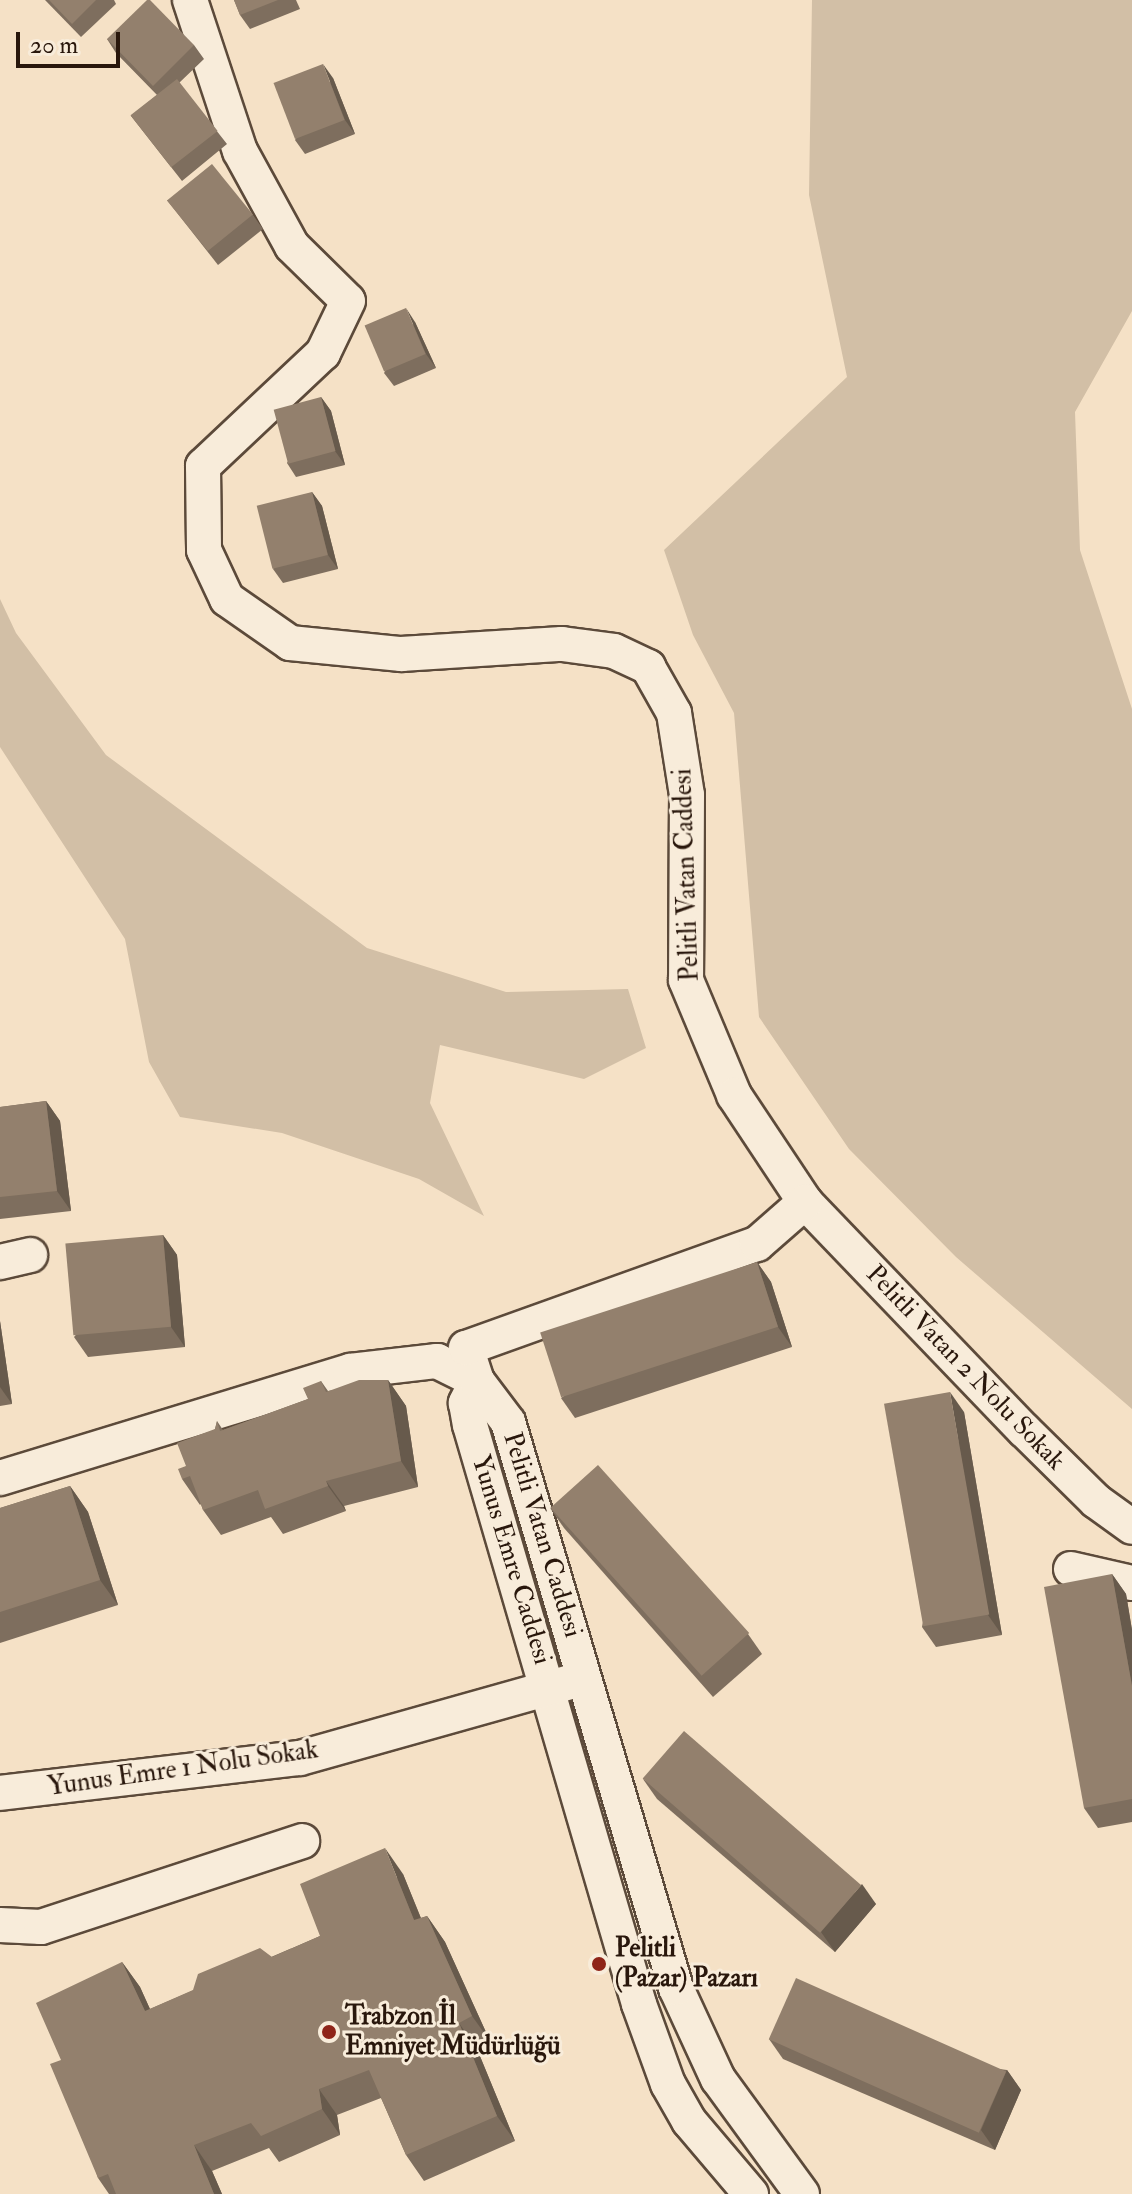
<!DOCTYPE html>
<meta charset="utf-8">
<style>
body{margin:0}
#map{position:relative;width:1132px;height:2194px;overflow:hidden;background:#f5e1c6;font-family:"IM FELL Double Pica",serif}
div>[style]{position:absolute}
[style*='--x']{left:calc(var(--x)*1px);top:calc(var(--y)*1px);width:calc(var(--w)*1px);rotate:calc(var(--a)*1deg)}
.green>*{inset:0;background:#d2bfa6}
.roads{filter:drop-shadow(2px 0 #5c4a3a) drop-shadow(-2px 0 #5c4a3a) drop-shadow(0 2px #5c4a3a) drop-shadow(0 -2px #5c4a3a)}
.minor>*{height:34px;margin:-17px;padding:0 17px;transform-origin:17px;border-radius:17px;background:#f8ecda}
.wall>*{inset:0;background:#7e6e5e}
.shaded-wall>*{inset:0;background:#675a4c}
.building>*{inset:0;background:#93806d;transform-origin:0 0}
.dots>*{width:22px;height:22px;translate:-50% -50%;box-sizing:border-box;border:4px solid #f8ecda;border-radius:50%}
span{translate:-50% -50%;white-space:nowrap;text-align:center;line-height:1.15;-webkit-text-stroke:6px #f8ecda;paint-order:stroke}
.street-label{font-size:26px;color:#29170c}
.poi-label{font-size:26px;color:#29170c;font-weight:700}
.left{translate:0 -50%;text-align:left}
.scale{position:absolute;left:16px;top:32px;width:104px;height:36px;box-sizing:border-box;border:4px solid #29170c;border-top:0;padding-left:10px;font-size:24px;line-height:28px;white-space:nowrap;color:#29170c;-webkit-text-stroke:6px #f8ecda;paint-order:stroke}
</style>
<div id="map">
<div class="green">
<i style="clip-path:polygon(812px 0,1132px 0,1132px 311px,1075px 412px,1080px 550px,1132px 709px,1132px 1409px,956px 1257px,849px 1149px,759px 1017px,734px 713px,693px 635px,664px 550px,847px 377px,809px 195px)"></i>
<i style="clip-path:polygon(0 599px,16px 633px,106px 755px,367px 948px,506px 992px,628px 989px,646px 1048px,584px 1079px,440px 1045px,430px 1103px,484px 1216px,419px 1179px,282px 1133px,180px 1117px,149px 1062px,125px 939px,0 747px)"></i>
</div>
<div class="roads">
<div class="minor">
<i style="--x:190;--y:0;--w:159;--a:71.7"></i>
<i style="--x:240;--y:151;--w:108;--a:61.3"></i>
<i style="--x:292;--y:246;--w:78;--a:44.5"></i>
<i style="--x:348;--y:301;--w:58;--a:115.7"></i>
<i style="--x:323;--y:353;--w:165;--a:136.7"></i>
<i style="--x:203;--y:466;--w:84;--a:89.3"></i>
<i style="--x:204;--y:550;--w:54;--a:64.9"></i>
<i style="--x:227;--y:599;--w:77;--a:34.9"></i>
<i style="--x:290;--y:643;--w:112;--a:5.7"></i>
<i style="--x:401;--y:654;--w:161;--a:-3.6"></i>
<i style="--x:562;--y:644;--w:52;--a:7.7"></i>
<i style="--x:614;--y:651;--w:38;--a:25"></i>
<i style="--x:648;--y:667;--w:53;--a:60.5"></i>
<i style="--x:674;--y:713;--w:83;--a:81"></i>
<i style="--x:687;--y:795;--w:185;--a:90.3"></i>
<i style="--x:686;--y:980;--w:125;--a:67.3"></i>
<i style="--x:734;--y:1095;--w:128;--a:56.4"></i>
<i style="--x:805;--y:1202;--w:316;--a:46.2"></i>
<i style="--x:1024;--y:1430;--w:101;--a:44.6"></i>
<i style="--x:1096;--y:1501;--w:44;--a:35.8"></i>
<i style="--x:0;--y:1262;--w:31;--a:-13"></i>
<i style="--x:477;--y:1381;--w:25;--a:117"></i>
<i style="--x:466;--y:1403;--w:22;--a:80"></i>
<i style="--x:470;--y:1425;--w:603;--a:73.73"></i>
<i style="--x:639;--y:2004;--w:85;--a:70.1"></i>
<i style="--x:668;--y:2084;--w:43;--a:60.4"></i>
<i style="--x:689;--y:2121;--w:96;--a:49.7"></i>
<i style="--x:0;--y:1478;--w:366;--a:-17"></i>
<i style="--x:350;--y:1371;--w:88;--a:-6.6"></i>
<i style="--x:437;--y:1361;--w:45;--a:26.6"></i>
<i style="--x:1071;--y:1569;--w:63;--a:12.9"></i>
<i style="--x:0;--y:1793;--w:302;--a:-6.7"></i>
<i style="--x:300;--y:1758;--w:281;--a:-15.7"></i>
<i style="--x:0;--y:1925;--w:41;--a:2.8"></i>
<i style="--x:41;--y:1927;--w:275;--a:-18.2"></i>
<i style="--x:802;--y:2194;--w:142;--a:-126.1"></i>
<i style="--x:718;--y:2079;--w:100;--a:-114.8"></i>
<i style="--x:676;--y:1988;--w:590;--a:-106.53"></i>
<i style="--x:508;--y:1422;--w:51;--a:-127.1"></i>
<i style="--x:477;--y:1381;--w:35;--a:-108"></i>
<i style="--x:466;--y:1348;--w:309;--a:-19.7"></i>
<i style="--x:757;--y:1244;--w:64;--a:-41.2"></i>
</div>
</div>
<div class="wall">
<i style="clip-path:polygon(45px 0,114px 0,116px 4px,81px 37px)"></i>
<i style="clip-path:polygon(234px 0,296px 0,300px 9px,250px 29px,240px 15px)"></i>
<i style="clip-path:polygon(107px 39px,194px 45px,204px 59px,179px 83px,227px 144px,182px 181px,131px 116px,157px 95px,116px 53px)"></i>
<i style="clip-path:polygon(333px 78px,355px 134px,305px 154px,295px 140px)"></i>
<i style="clip-path:polygon(167px 200px,253px 215px,263px 229px,218px 265px)"></i>
<i style="clip-path:polygon(415px 322px,436px 368px,394px 386px,384px 373px)"></i>
<i style="clip-path:polygon(321px 397px,331px 411px,345px 465px,296px 477px,287px 463px)"></i>
<i style="clip-path:polygon(312px 492px,322px 506px,338px 569px,283px 583px,273px 569px)"></i>
<i style="clip-path:polygon(46px 1101px,60px 1121px,71px 1211px,0 1219px,0 1107px)"></i>
<i style="clip-path:polygon(163px 1235px,177px 1255px,185px 1347px,88px 1357px,74px 1337px)"></i>
<i style="clip-path:polygon(757px 1262px,771px 1282px,792px 1347px,575px 1418px,561px 1398px)"></i>
<i style="clip-path:polygon(0 1321px,12px 1404px,0 1406px)"></i>
<i style="clip-path:polygon(388px 1380px,406px 1406px,418px 1487px,344px 1506px,346px 1511px,283px 1534px,271px 1517px,221px 1535px,203px 1510px,201px 1504px,200px 1505px,182px 1479px,186px 1466px,215px 1429px,217px 1421px,223px 1430px,308px 1399px,321px 1381px,328px 1391px)"></i>
<i style="clip-path:polygon(964px 1412px,1002px 1635px,936px 1647px,922px 1627px)"></i>
<i style="clip-path:polygon(70px 1486px,88px 1512px,118px 1605px,0 1643px,0 1508px)"></i>
<i style="clip-path:polygon(550px 1508px,748px 1634px,762px 1654px,713px 1697px,564px 1528px)"></i>
<i style="clip-path:polygon(1112px 1574px,1126px 1594px,1132px 1630px,1132px 1822px,1098px 1828px,1084px 1808px)"></i>
<i style="clip-path:polygon(643px 1779px,876px 1904px,835px 1952px,657px 1799px)"></i>
<i style="clip-path:polygon(403px 1874px,421px 1918px,427px 1916px,445px 1942px,490px 2041px,477px 2049px,515px 2141px,424px 2181px,406px 2155px,381px 2098px,337px 2115px,340px 2135px,279px 2162px,269px 2148px,212px 2171px,222px 2194px,109px 2194px,98px 2178px,61px 2060px,122px 1962px,140px 1987px,150px 2009px,320px 1936px)"></i>
<i style="clip-path:polygon(769px 2039px,1007px 2070px,1021px 2090px,995px 2150px,783px 2059px)"></i>
</div>
<div class="shaded-wall">
<i style="clip-path:polygon(323px 64px,333px 78px,355px 134px,345px 120px)"></i>
<i style="clip-path:polygon(406px 308px,415px 322px,436px 368px,426px 354px)"></i>
<i style="clip-path:polygon(321px 397px,331px 411px,345px 465px,335px 451px)"></i>
<i style="clip-path:polygon(312px 492px,322px 506px,338px 569px,328px 555px)"></i>
<i style="clip-path:polygon(46px 1101px,60px 1121px,71px 1211px,57px 1191px)"></i>
<i style="clip-path:polygon(163px 1235px,177px 1255px,185px 1347px,171px 1327px)"></i>
<i style="clip-path:polygon(757px 1262px,771px 1282px,792px 1347px,778px 1327px)"></i>
<i style="clip-path:polygon(0 1321px,12px 1404px,0 1387px)"></i>
<i style="clip-path:polygon(388px 1380px,406px 1406px,418px 1487px,401px 1461px)"></i>
<i style="clip-path:polygon(950px 1392px,964px 1412px,1002px 1635px,988px 1615px)"></i>
<i style="clip-path:polygon(326px 1481px,344px 1506px,346px 1511px,328px 1486px)"></i>
<i style="clip-path:polygon(70px 1486px,88px 1512px,118px 1605px,100px 1580px)"></i>
<i style="clip-path:polygon(1112px 1574px,1126px 1594px,1132px 1630px,1132px 1686px)"></i>
<i style="clip-path:polygon(385px 1848px,403px 1874px,432px 1946px,414px 1920px)"></i>
<i style="clip-path:polygon(862px 1884px,876px 1904px,835px 1952px,821px 1932px)"></i>
<i style="clip-path:polygon(427px 1916px,445px 1942px,490px 2041px,472px 2016px)"></i>
<i style="clip-path:polygon(122px 1962px,140px 1987px,162px 2036px,145px 2011px)"></i>
<i style="clip-path:polygon(459px 2023px,477px 2049px,515px 2141px,497px 2116px)"></i>
<i style="clip-path:polygon(1007px 2070px,1021px 2090px,995px 2150px,981px 2130px)"></i>
<i style="clip-path:polygon(319px 2089px,337px 2115px,340px 2135px,322px 2109px)"></i>
<i style="clip-path:polygon(194px 2145px,212px 2171px,222px 2194px,214px 2194px)"></i>
</div>
<div class="building">
<i style="clip-path:polygon(49px 0,96px 0,72px 24px)"></i>
<i style="clip-path:polygon(147px 0,150px 0,194px 45px,153px 86px,107px 39px)"></i>
<i style="clip-path:polygon(234px 0,278px 0,240px 15px)"></i>
<i style="left:323px;top:64px;width:60px;height:53px;rotate:69deg"></i>
<i style="left:177px;top:79px;width:66px;height:59px;rotate:52deg"></i>
<i style="left:212px;top:164px;width:65px;height:58px;rotate:51deg"></i>
<i style="left:406px;top:308px;width:50px;height:45px;rotate:67deg"></i>
<i style="left:321px;top:397px;width:56px;height:49px;rotate:75deg"></i>
<i style="left:312px;top:492px;width:65px;height:57px;rotate:76deg"></i>
<i style="clip-path:polygon(46px 1101px,57px 1191px,0 1197px,0 1107px)"></i>
<i style="left:163px;top:1235px;width:92px;height:98px;rotate:85deg"></i>
<i style="left:757px;top:1262px;width:68px;height:228px;rotate:72deg"></i>
<i style="clip-path:polygon(359px 1380px,388px 1380px,401px 1461px,326px 1481px,328px 1486px,265px 1509px,258px 1490px,203px 1510px,190px 1476px,182px 1479px,178px 1469px,186px 1466px,177px 1443px,215px 1429px,217px 1421px,220px 1431px,308px 1399px,303px 1388px,321px 1381px,326px 1392px)"></i>
<i style="left:950px;top:1392px;width:226px;height:67px;rotate:80deg"></i>
<i style="left:598px;top:1465px;width:226px;height:64px;rotate:48deg"></i>
<i style="clip-path:polygon(70px 1486px,100px 1580px,0 1612px,0 1508px)"></i>
<i style="clip-path:polygon(1112px 1574px,1132px 1686px,1132px 1799px,1084px 1808px,1044px 1587px)"></i>
<i style="left:684px;top:1731px;width:235px;height:63px;rotate:41deg"></i>
<i style="clip-path:polygon(385px 1848px,414px 1920px,427px 1916px,472px 2016px,459px 2023px,497px 2116px,406px 2155px,369px 2070px,319px 2089px,322px 2109px,261px 2136px,251px 2123px,194px 2145px,214px 2194px,116px 2194px,108px 2174px,98px 2178px,50px 2064px,61px 2060px,36px 2003px,122px 1962px,145px 2011px,193px 1990px,198px 1974px,260px 1948px,272px 1957px,320px 1936px,300px 1884px)"></i>
<i style="left:796px;top:1978px;width:230px;height:67px;rotate:24deg"></i>
</div>
<div class="dots">
<i style="left:599px;top:1964px;background:#8f2418"></i>
<i style="left:329px;top:2032px;background:#8f2418"></i>
</div>
<div class="street-label">
<span style="left:687px;top:875px;rotate:-92deg">Pelitli Vatan Caddesi</span>
<span style="left:965px;top:1368px;rotate:46deg">Pelitli Vatan 2 Nolu Sokak</span>
<span style="left:542px;top:1535px;rotate:73deg">Pelitli Vatan Caddesi</span>
<span style="left:511px;top:1560px;rotate:73deg">Yunus Emre Caddesi</span>
<span style="left:183px;top:1769px;rotate:-8deg">Yunus Emre 1 Nolu Sokak</span>
</div>
<div class="poi-label">
<span class="left" style="left:615px;top:1964px">Pelitli<br>(Pazar) Pazarı</span>
<span class="left" style="left:345px;top:2032px">Trabzon İl<br>Emniyet Müdürlüğü</span>
</div>
<div class="scale">20 m</div>
</div>
